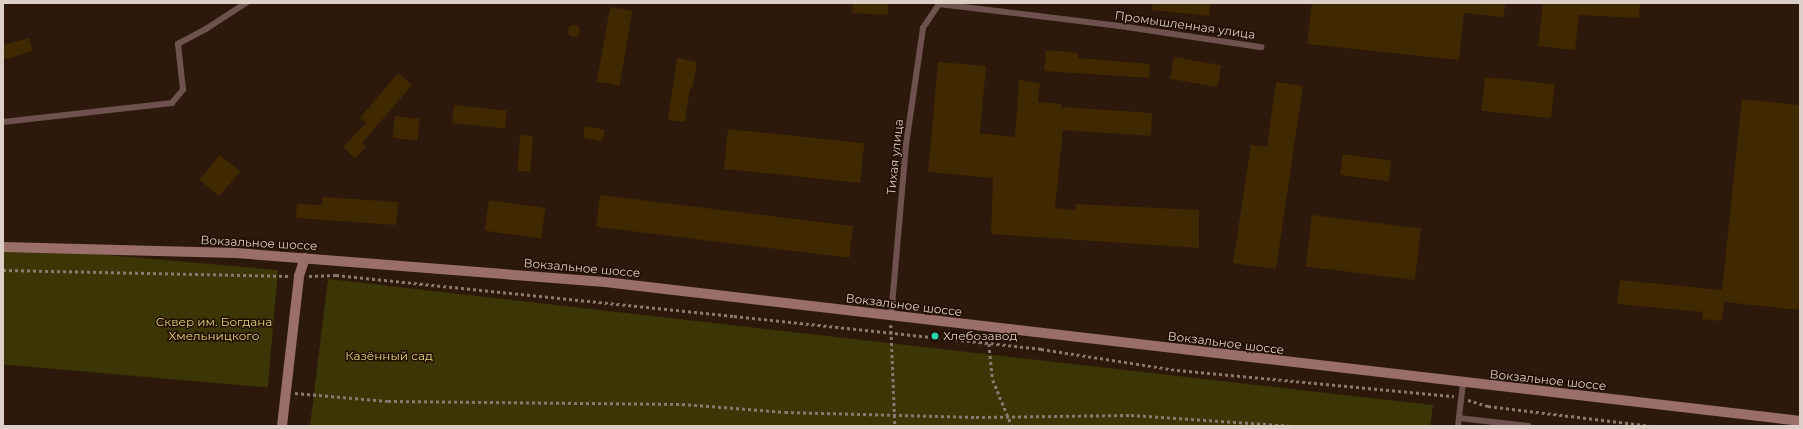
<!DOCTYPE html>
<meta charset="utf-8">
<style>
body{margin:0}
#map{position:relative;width:1803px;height:429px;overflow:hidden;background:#2c190c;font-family:Montserrat,sans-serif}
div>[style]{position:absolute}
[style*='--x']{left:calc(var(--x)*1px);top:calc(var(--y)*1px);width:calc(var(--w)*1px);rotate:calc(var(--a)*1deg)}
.green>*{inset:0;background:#3c3505;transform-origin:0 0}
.building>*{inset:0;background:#402800;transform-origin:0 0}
.round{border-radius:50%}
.path>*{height:2.5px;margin-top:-1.25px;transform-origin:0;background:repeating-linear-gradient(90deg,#89796f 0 3px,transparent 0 6px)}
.lane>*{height:5.5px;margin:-2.75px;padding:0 2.75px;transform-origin:2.75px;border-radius:2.75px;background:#6d524e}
.secondary>*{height:10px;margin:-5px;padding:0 5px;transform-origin:5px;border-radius:5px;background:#9a6f69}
.dots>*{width:11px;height:11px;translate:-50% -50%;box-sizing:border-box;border:2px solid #220f04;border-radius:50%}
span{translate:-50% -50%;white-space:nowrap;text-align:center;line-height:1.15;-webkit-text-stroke:3px #220f04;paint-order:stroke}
.street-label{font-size:12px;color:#ddcfc7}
.park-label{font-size:12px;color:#e5d77d}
.poi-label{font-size:12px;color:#ddcfc7}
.left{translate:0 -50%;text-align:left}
.frame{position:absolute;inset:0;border:4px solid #ddcfc7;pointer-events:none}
</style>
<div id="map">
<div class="green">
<i style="left:278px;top:270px;width:118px;height:275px;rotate:95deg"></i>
<i style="clip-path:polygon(328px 279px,1433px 405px,1430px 426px,310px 426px)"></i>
</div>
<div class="building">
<i style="clip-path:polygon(853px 3px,888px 3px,888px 15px,852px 13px)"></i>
<i style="clip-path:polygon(1153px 3px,1210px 3px,1209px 16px,1152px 10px)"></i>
<i style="clip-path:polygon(1312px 3px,1505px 3px,1504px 17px,1464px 13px,1459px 60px,1307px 44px)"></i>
<i style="clip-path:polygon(1543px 3px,1640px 3px,1639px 18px,1579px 15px,1575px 50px,1538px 46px)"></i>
<i style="left:610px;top:7px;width:23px;height:76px;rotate:10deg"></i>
<i class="round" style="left:568px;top:25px;width:12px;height:12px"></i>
<i style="clip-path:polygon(29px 38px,33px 51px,3px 60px,3px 45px)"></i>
<i style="clip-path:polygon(1046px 50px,1078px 53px,1078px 58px,1150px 64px,1149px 78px,1044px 71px)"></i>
<i style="left:1174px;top:57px;width:48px;height:22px;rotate:10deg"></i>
<i style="clip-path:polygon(677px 58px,697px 62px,692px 89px,690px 88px,685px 122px,668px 120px)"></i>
<i style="clip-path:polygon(938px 62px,986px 66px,980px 133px,1015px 137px,1019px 80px,1040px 83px,1038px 102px,1061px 104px,1061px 107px,1152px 113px,1151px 136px,1063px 130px,1055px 208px,1075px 210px,1076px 204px,1199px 210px,1199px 248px,991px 234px,993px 178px,928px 172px)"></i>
<i style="clip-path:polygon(398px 73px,412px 85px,362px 143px,366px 147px,355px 158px,343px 147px,366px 123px,360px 118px)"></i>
<i style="left:1485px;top:77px;width:70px;height:34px;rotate:6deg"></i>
<i style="clip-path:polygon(1276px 82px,1303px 86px,1276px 269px,1233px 263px,1251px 145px,1267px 147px)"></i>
<i style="clip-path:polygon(1742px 99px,1800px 105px,1800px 310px,1724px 302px,1722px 321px,1702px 319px,1703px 312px,1617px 304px,1620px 280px,1722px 290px)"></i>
<i style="left:454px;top:105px;width:53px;height:18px;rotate:6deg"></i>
<i style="left:395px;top:116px;width:25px;height:22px;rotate:7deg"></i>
<i style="left:585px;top:126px;width:20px;height:12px;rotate:11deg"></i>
<i style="left:728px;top:129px;width:137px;height:40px;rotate:6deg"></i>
<i style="left:520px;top:135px;width:13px;height:36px;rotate:4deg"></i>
<i style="left:1343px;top:154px;width:49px;height:21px;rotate:8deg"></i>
<i style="left:220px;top:155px;width:26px;height:32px;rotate:40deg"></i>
<i style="left:600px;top:195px;width:255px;height:32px;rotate:7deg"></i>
<i style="clip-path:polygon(322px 197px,398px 202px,396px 225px,296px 218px,297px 204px,322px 205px)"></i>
<i style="left:489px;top:200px;width:57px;height:31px;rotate:8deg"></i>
<i style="left:1312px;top:215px;width:110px;height:52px;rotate:7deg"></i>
</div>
<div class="path">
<i style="--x:3;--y:270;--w:285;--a:1.2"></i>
<i style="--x:309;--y:276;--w:27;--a:-2"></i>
<i style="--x:336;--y:275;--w:400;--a:5.9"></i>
<i style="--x:734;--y:316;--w:309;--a:6.1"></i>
<i style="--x:1041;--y:349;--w:138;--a:8.8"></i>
<i style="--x:1177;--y:370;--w:278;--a:5.4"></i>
<i style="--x:891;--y:325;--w:101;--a:87.7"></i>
<i style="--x:989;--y:344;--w:36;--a:84"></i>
<i style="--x:993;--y:380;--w:50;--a:67.6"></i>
<i style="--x:295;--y:393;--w:93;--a:4.9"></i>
<i style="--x:388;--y:401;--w:294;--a:0.6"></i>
<i style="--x:682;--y:404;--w:103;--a:4.4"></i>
<i style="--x:785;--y:412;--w:191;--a:1.5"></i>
<i style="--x:976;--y:417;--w:155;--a:-0.7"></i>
<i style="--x:1131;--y:415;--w:162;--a:3.9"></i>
<i style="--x:1468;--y:400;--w:21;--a:17"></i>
<i style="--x:1488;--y:406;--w:163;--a:7"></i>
</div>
<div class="lane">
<i style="--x:3;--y:122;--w:170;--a:-6.4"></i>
<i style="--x:172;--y:103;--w:17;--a:-50"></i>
<i style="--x:183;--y:90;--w:46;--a:-96.2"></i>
<i style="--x:178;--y:44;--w:32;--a:-28"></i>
<i style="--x:206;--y:29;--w:48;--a:-33"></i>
<i style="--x:891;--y:317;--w:173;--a:-85"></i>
<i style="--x:906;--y:145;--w:118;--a:-81.7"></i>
<i style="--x:923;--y:28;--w:29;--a:-56"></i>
<i style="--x:939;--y:4;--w:182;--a:6.9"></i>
<i style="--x:1120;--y:26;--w:143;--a:8.5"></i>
<i style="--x:1459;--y:418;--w:70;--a:6.5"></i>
<i style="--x:1458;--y:426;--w:43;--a:-83.4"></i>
</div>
<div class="secondary">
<i style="--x:3;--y:247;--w:233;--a:1.5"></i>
<i style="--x:236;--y:253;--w:370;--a:4.5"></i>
<i style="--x:605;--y:282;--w:1203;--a:6.63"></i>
<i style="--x:282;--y:426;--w:151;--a:-83.5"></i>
<i style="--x:299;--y:276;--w:19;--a:-72"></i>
</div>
<div class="dots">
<i style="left:935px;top:336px;background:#29d5ac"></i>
</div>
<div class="street-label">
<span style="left:1185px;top:25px;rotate:8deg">Промышленная улица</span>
<span style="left:895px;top:157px;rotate:-84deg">Тихая улица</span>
<span style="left:259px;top:243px;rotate:3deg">Вокзальное шоссе</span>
<span style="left:582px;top:268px;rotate:5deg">Вокзальное шоссе</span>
<span style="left:904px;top:305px;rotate:7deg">Вокзальное шоссе</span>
<span style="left:1226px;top:343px;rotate:7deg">Вокзальное шоссе</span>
<span style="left:1548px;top:380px;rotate:6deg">Вокзальное шоссе</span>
</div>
<div class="park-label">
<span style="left:214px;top:329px">Сквер им. Богдана<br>Хмельницкого</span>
<span style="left:389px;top:356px">Казённый сад</span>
</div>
<div class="poi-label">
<span class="left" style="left:943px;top:336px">Хлебозавод</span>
</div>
<div class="frame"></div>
</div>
